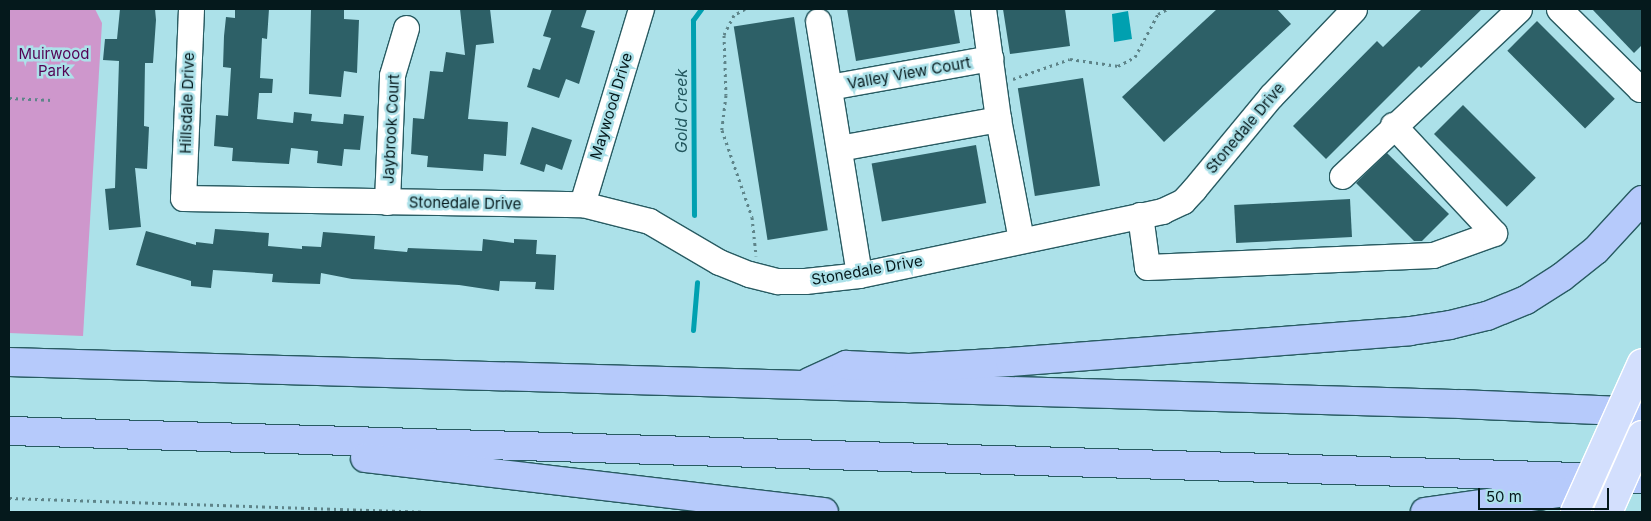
<!DOCTYPE html>
<style>
body{margin:0}
#map{position:relative;width:1651px;height:521px;overflow:hidden;background:#ace1e9;font-family:Inter,sans-serif}
div>[style]{position:absolute}
[style*='--x']{left:calc(var(--x)*1px);top:calc(var(--y)*1px);width:calc(var(--w)*1px);rotate:calc(var(--a)*1deg)}
.green>*{inset:0;background:#ce97cc}
.water>*{inset:0;background:#00a0b0}
.stream>*{height:5px;margin:-2.5px;padding:0 2.5px;transform-origin:2.5px;border-radius:2.5px;background:#00a0b0}
.building>*{inset:0;background:#2d6067;transform-origin:0 0}
.path>*{height:3px;margin-top:-1.5px;transform-origin:0;background:repeating-linear-gradient(90deg,#5e8489 0 2.5px,transparent 0 6.5px)}
.roads{filter:drop-shadow(1px 0 #285b62) drop-shadow(-1px 0 #285b62) drop-shadow(0 1px #285b62) drop-shadow(0 -1px #285b62)}
.minor>*{height:25px;margin:-12.5px;padding:0 12.5px;transform-origin:12.5px;border-radius:12.5px;background:#fff}
.highway>*{height:28px;margin:-14px;padding:0 14px;transform-origin:14px;border-radius:14px;background:#b6cafb}
.bridges{filter:drop-shadow(1px 0 #fff) drop-shadow(-1px 0 #fff) drop-shadow(0 1px #fff) drop-shadow(0 -1px #fff)}
.major-bridge>*{height:28px;margin:-14px;padding:0 14px;transform-origin:14px;border-radius:14px;background:#d3dffd}
span{translate:-50% -50%;white-space:nowrap;text-align:center;line-height:1.15;-webkit-text-stroke:5px #ace1e9;paint-order:stroke}
.park-label{font-size:15px;color:#530354}
.street-label{font-size:15px;color:#05191c}
.water-label{font-size:16px;color:#22565d;font-style:italic}
.frame{position:absolute;inset:0;border:10px solid #05191c;pointer-events:none}
.scale{position:absolute;left:1478px;top:488px;width:131px;height:22px;box-sizing:border-box;border:2px solid #05191c;border-top:0;padding-left:6px;font-size:15px;line-height:18px;white-space:nowrap;color:#05191c;-webkit-text-stroke:4px #ace1e9;paint-order:stroke}
</style>
<div id="map">
<div class="green">
<i style="clip-path:polygon(9px 9px,95px 9px,102px 23px,83px 336px,9px 333px)"></i>
</div>
<div class="water">
<i style="clip-path:polygon(1128px 11px,1132px 39px,1114px 42px,1112px 14px)"></i>
</div>
<div class="stream">
<i style="--x:694;--y:215;--w:195;--a:-90.3"></i>
<i style="--x:693;--y:20;--w:14;--a:-54"></i>
<i style="--x:693;--y:330;--w:48;--a:-85.2"></i>
</div>
<div class="building">
<i style="clip-path:polygon(120px 9px,155px 9px,156px 20px,153px 63px,145px 63px,144px 126px,149px 127px,147px 169px,135px 168px,141px 227px,109px 230px,105px 189px,115px 188px,119px 61px,103px 60px,105px 39px,117px 39px)"></i>
<i style="clip-path:polygon(235px 9px,269px 9px,267px 39px,262px 38px,260px 78px,273px 79px,272px 93px,259px 93px,257px 119px,293px 123px,294px 112px,312px 114px,311px 121px,343px 124px,344px 114px,364px 116px,360px 150px,344px 149px,342px 166px,317px 163px,318px 151px,291px 148px,289px 164px,232px 161px,233px 148px,214px 146px,216px 115px,228px 116px,231px 68px,223px 67px,224px 36px,226px 17px,235px 18px)"></i>
<i style="clip-path:polygon(311px 9px,344px 9px,344px 19px,359px 20px,357px 73px,344px 71px,341px 97px,309px 94px)"></i>
<i style="clip-path:polygon(460px 9px,490px 9px,494px 43px,476px 45px,468px 119px,508px 122px,506px 156px,484px 154px,483px 171px,427px 167px,428px 156px,411px 154px,413px 118px,424px 119px,430px 71px,443px 72px,446px 52px,465px 55px)"></i>
<i style="clip-path:polygon(552px 9px,587px 9px,581px 27px,595px 31px,579px 84px,566px 79px,559px 98px,527px 87px,533px 68px,540px 70px,551px 38px,543px 36px)"></i>
<i style="clip-path:polygon(847px 9px,954px 9px,960px 43px,856px 61px)"></i>
<i style="clip-path:polygon(1003px 9px,1065px 9px,1070px 46px,1010px 54px)"></i>
<i style="clip-path:polygon(1217px 9px,1277px 9px,1291px 24px,1164px 142px,1122px 97px)"></i>
<i style="clip-path:polygon(1422px 9px,1482px 9px,1421px 68px,1419px 66px,1326px 159px,1293px 126px,1377px 41px,1383px 47px)"></i>
<i style="clip-path:polygon(1592px 9px,1642px 9px,1642px 45px,1634px 53px)"></i>
<i style="left:794px;top:17px;width:216px;height:61px;rotate:81deg"></i>
<i style="left:1537px;top:21px;width:110px;height:42px;rotate:45deg"></i>
<i style="left:1083px;top:78px;width:109px;height:66px;rotate:81deg"></i>
<i style="left:1463px;top:105px;width:103px;height:41px;rotate:45deg"></i>
<i style="clip-path:polygon(532px 127px,572px 140px,562px 170px,546px 164px,544px 172px,520px 164px)"></i>
<i style="left:976px;top:145px;width:59px;height:106px;rotate:80deg"></i>
<i style="clip-path:polygon(1387px 153px,1449px 214px,1422px 241px,1414px 241px,1356px 183px)"></i>
<i style="left:1350px;top:199px;width:38px;height:116px;rotate:87deg"></i>
<i style="clip-path:polygon(215px 229px,269px 233px,268px 246px,302px 249px,302px 246px,321px 247px,323px 232px,375px 236px,374px 249px,407px 252px,408px 248px,482px 251px,483px 239px,514px 243px,514px 239px,537px 240px,536px 254px,556px 255px,554px 290px,535px 289px,536px 282px,500px 281px,499px 291px,459px 285px,352px 279px,321px 273px,320px 284px,289px 283px,272px 282px,273px 274px,213px 270px,211px 288px,191px 286px,191px 281px,136px 265px,146px 231px,196px 245px,196px 242px,213px 244px)"></i>
</div>
<div class="path">
<i style="--x:745;--y:9;--w:13;--a:151"></i>
<i style="--x:734;--y:15;--w:22;--a:117"></i>
<i style="--x:724;--y:35;--w:60;--a:88.1"></i>
<i style="--x:726;--y:95;--w:35;--a:97"></i>
<i style="--x:722;--y:130;--w:92;--a:71"></i>
<i style="--x:752;--y:217;--w:39;--a:84"></i>
<i style="--x:1013;--y:79;--w:60;--a:-19.3"></i>
<i style="--x:1070;--y:59;--w:49;--a:8.3"></i>
<i style="--x:1118;--y:66;--w:19;--a:-28"></i>
<i style="--x:1135;--y:57;--w:49;--a:-61.9"></i>
<i style="--x:1158;--y:14;--w:11;--a:-27"></i>
<i style="--x:9;--y:98;--w:43;--a:2.7"></i>
<i style="--x:9;--y:498;--w:415;--a:1.9"></i>
</div>
<div class="roads">
<div class="minor">
<i style="--x:191;--y:9;--w:189;--a:92.4"></i>
<i style="--x:183;--y:198;--w:399;--a:0.9"></i>
<i style="--x:582;--y:204;--w:69;--a:14.2"></i>
<i style="--x:649;--y:221;--w:81;--a:30.4"></i>
<i style="--x:719;--y:262;--w:32;--a:22"></i>
<i style="--x:749;--y:274;--w:30;--a:14"></i>
<i style="--x:778;--y:281;--w:27;--a:0"></i>
<i style="--x:805;--y:281;--w:54;--a:-6.3"></i>
<i style="--x:859;--y:275;--w:310;--a:-11.9"></i>
<i style="--x:1162;--y:211;--w:23;--a:-25"></i>
<i style="--x:1183;--y:201;--w:16;--a:-47"></i>
<i style="--x:1194;--y:189;--w:121;--a:-50.4"></i>
<i style="--x:1271;--y:96;--w:120;--a:-46.3"></i>
<i style="--x:983;--y:9;--w:111;--a:82.2"></i>
<i style="--x:998;--y:119;--w:123;--a:79.2"></i>
<i style="--x:1559;--y:9;--w:114;--a:44.6"></i>
<i style="--x:1640;--y:89;--w:4;--a:-56"></i>
<i style="--x:818;--y:21;--w:257;--a:80.8"></i>
<i style="--x:829;--y:87;--w:164;--a:-10.2"></i>
<i style="--x:839;--y:148;--w:162;--a:-10.3"></i>
<i style="--x:1342;--y:176;--w:243;--a:-43.3"></i>
<i style="--x:387;--y:202;--w:127;--a:-87.7"></i>
<i style="--x:392;--y:75;--w:49;--a:-73.4"></i>
<i style="--x:582;--y:204;--w:204;--a:-73.2"></i>
<i style="--x:1140;--y:215;--w:52;--a:82.3"></i>
<i style="--x:1147;--y:267;--w:286;--a:-2.4"></i>
<i style="--x:1433;--y:255;--w:65;--a:-19.8"></i>
<i style="--x:1494;--y:233;--w:148;--a:-133.1"></i>
</div>
<div class="highway">
<i style="--x:9;--y:362;--w:1454;--a:1.66"></i>
<i style="--x:1462;--y:404;--w:180;--a:2.5"></i>
<i style="--x:809;--y:382;--w:41;--a:-24.7"></i>
<i style="--x:846;--y:365;--w:63;--a:2.7"></i>
<i style="--x:909;--y:368;--w:101;--a:-3.4"></i>
<i style="--x:1010;--y:362;--w:401;--a:-4.4"></i>
<i style="--x:1410;--y:331;--w:40;--a:-8.5"></i>
<i style="--x:1450;--y:325;--w:38;--a:-14"></i>
<i style="--x:1487;--y:316;--w:42;--a:-22.3"></i>
<i style="--x:1526;--y:300;--w:43;--a:-32.6"></i>
<i style="--x:1562;--y:277;--w:43;--a:-38.5"></i>
<i style="--x:1596;--y:250;--w:68;--a:-47.4"></i>
<i style="--x:9;--y:431;--w:1634;--a:1.68"></i>
<i style="--x:365;--y:458;--w:462;--a:6.7"></i>
<i style="--x:1425;--y:512;--w:163;--a:-8.1"></i>
</div>
</div>
<div class="bridges">
<div class="major-bridge">
<i style="--x:1575;--y:512;--w:163;--a:-65.8"></i>
<i style="--x:1608;--y:512;--w:84;--a:-66.2"></i>
</div>
</div>
<div class="park-label">
<span style="left:54px;top:62px">Muirwood<br>Park</span>
</div>
<div class="street-label">
<span style="left:909px;top:73px;rotate:-10deg">Valley View Court</span>
<span style="left:187px;top:103px;rotate:-88deg">Hillsdale Drive</span>
<span style="left:611px;top:106px;rotate:-73deg">Maywood Drive</span>
<span style="left:1245px;top:128px;rotate:-50deg">Stonedale Drive</span>
<span style="left:391px;top:129px;rotate:-87deg">Jaybrook Court</span>
<span style="left:465px;top:203px;rotate:1deg">Stonedale Drive</span>
<span style="left:867px;top:270px;rotate:-10deg">Stonedale Drive</span>
</div>
<div class="water-label">
<span style="left:681px;top:111px;rotate:-90deg">Gold Creek</span>
</div>
<div class="frame"></div>
<div class="scale">50 m</div>
</div>
